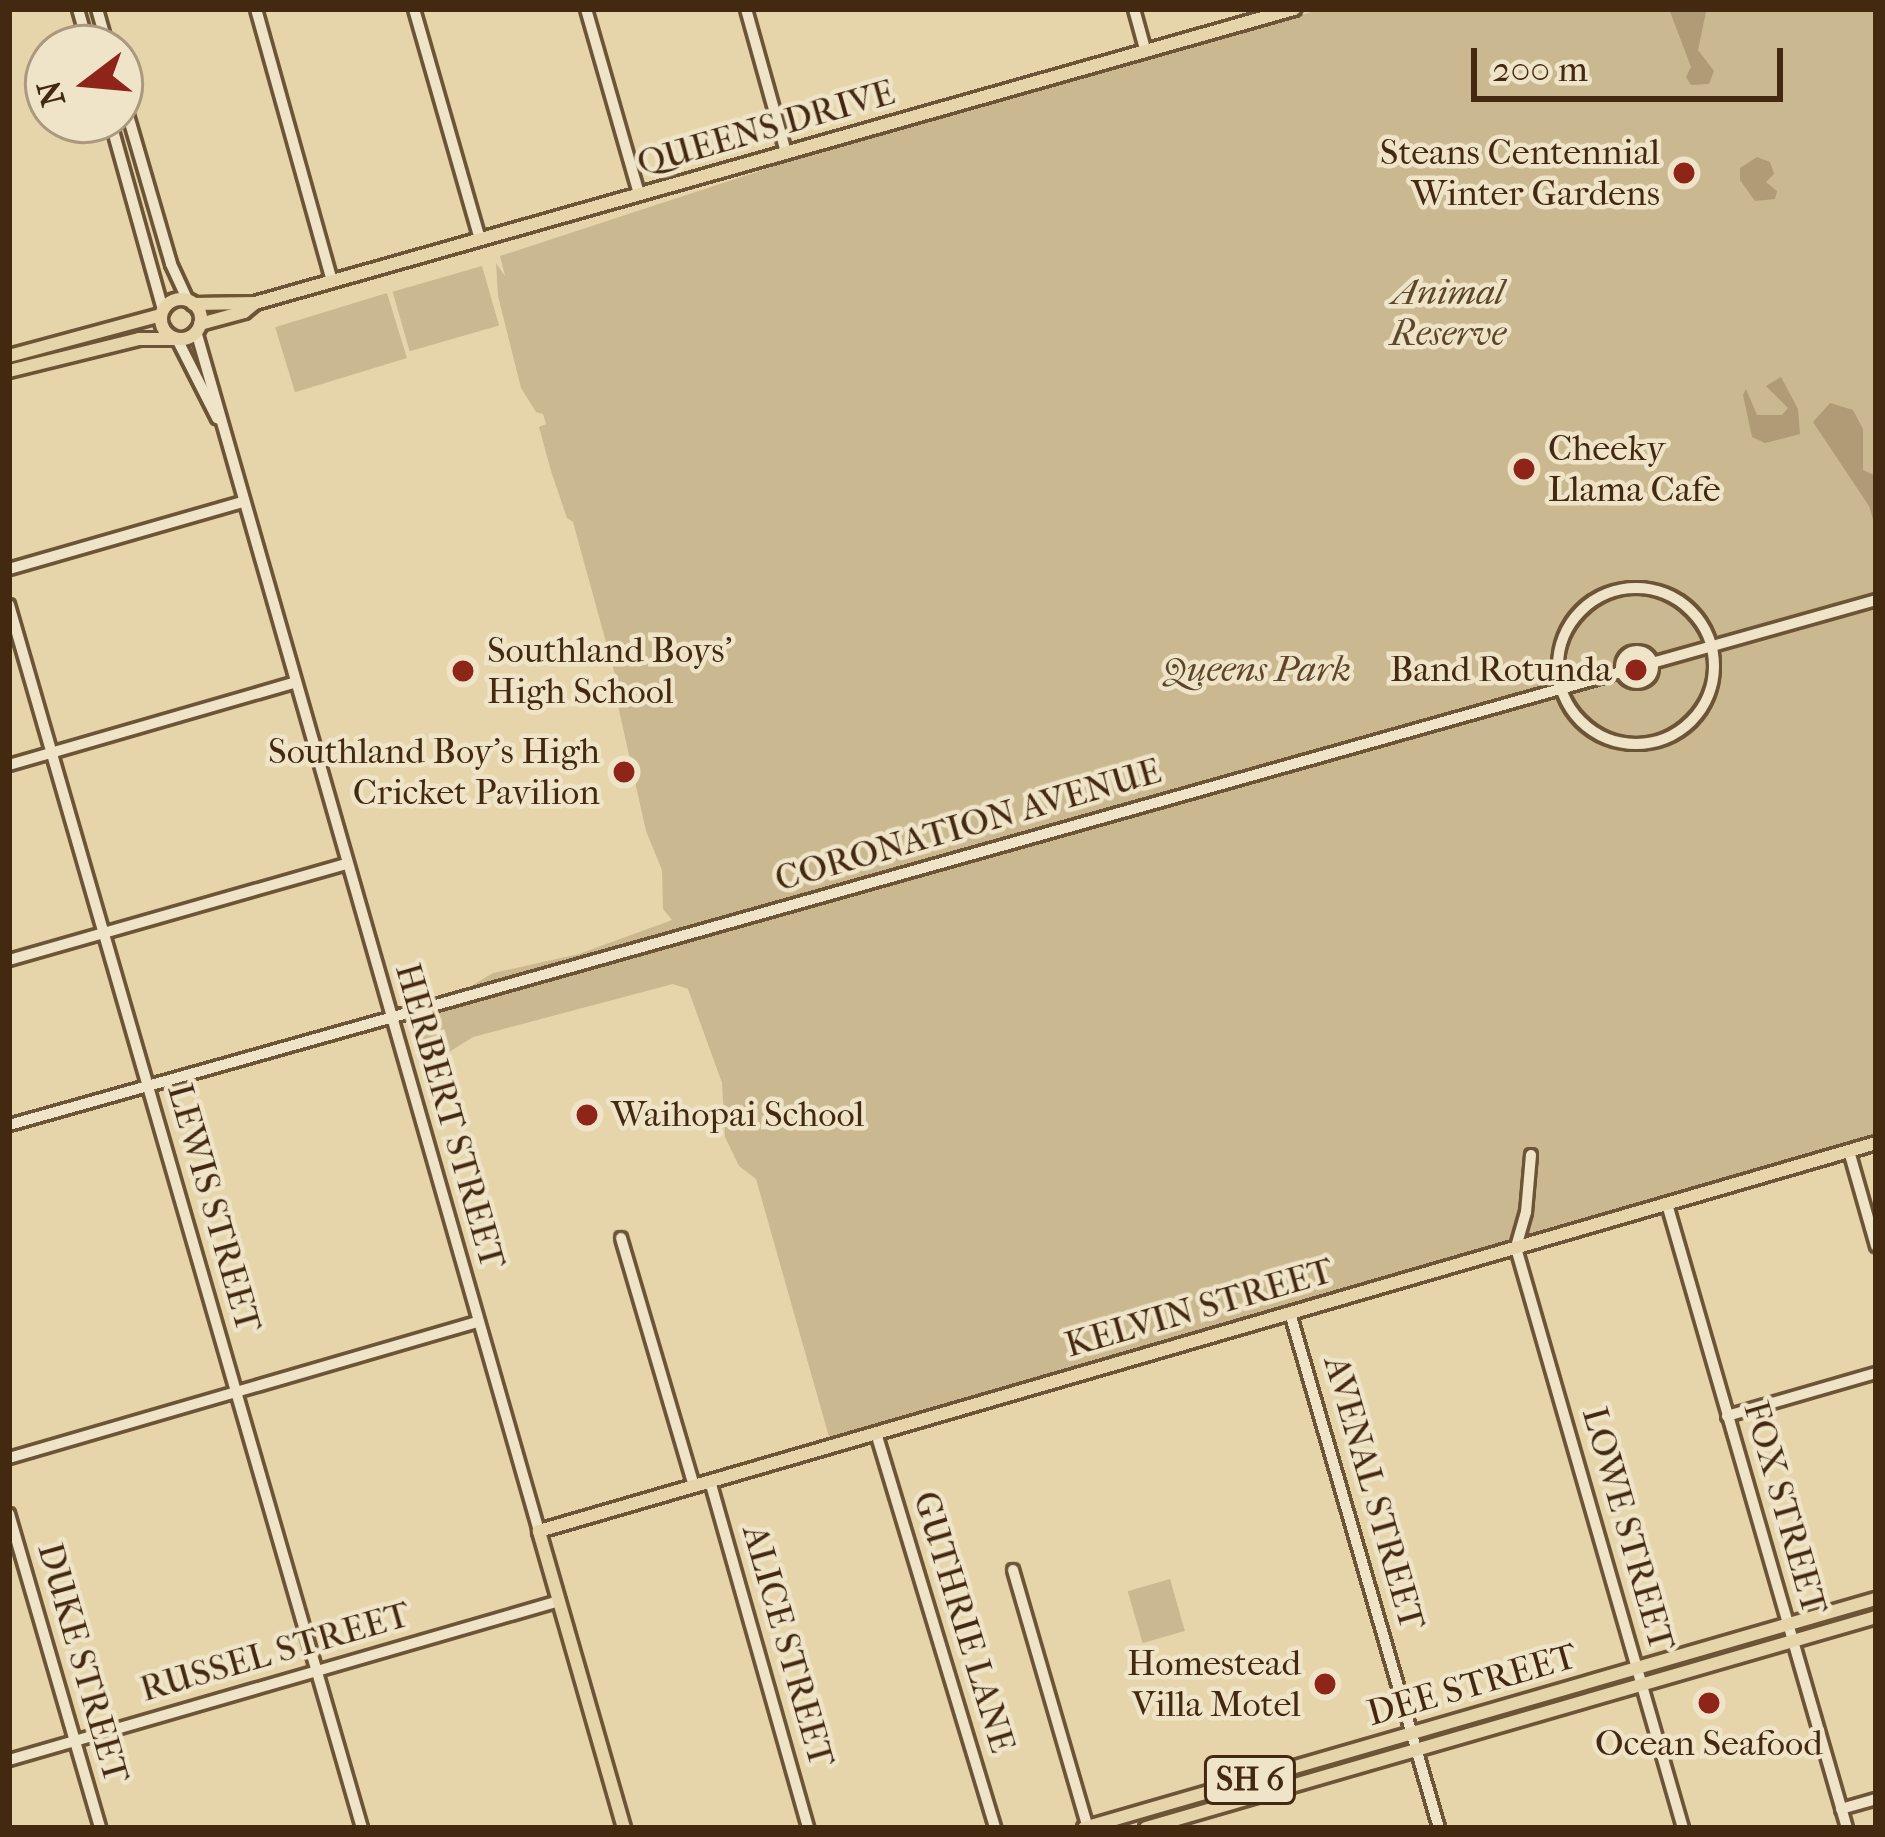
<!DOCTYPE html>
<style>
body{margin:0}
#map{position:relative;width:1885px;height:1837px;overflow:hidden;background:#e6d5aa;font-family:"IM FELL French Canon",serif}
div>[style]{position:absolute}
[style*='--x']{left:calc(var(--x)*1px);top:calc(var(--y)*1px);width:calc(var(--w)*1px);rotate:calc(var(--a)*1deg)}
.green>*{inset:0;background:#cab890;transform-origin:0 0}
.water>*{inset:0;background:#af9b76}
.roads{filter:drop-shadow(3px 0 #6c5436) drop-shadow(-3px 0 #6c5436) drop-shadow(0 3px #6c5436) drop-shadow(0 -3px #6c5436)}
.minor>*{height:10px;margin:-5px;padding:0 5px;transform-origin:5px;border-radius:5px;background:#efe4c8}
.minor>.ring{margin:-5px;padding:0;box-sizing:content-box;background:none;border:10px solid #efe4c8;border-radius:50%}
.major>*{height:12px;margin:-6px;padding:0 6px;transform-origin:6px;border-radius:6px;background:#e6d5aa}
.major>.ring{margin:-6px;padding:0;box-sizing:content-box;background:none;border:12px solid #e6d5aa;border-radius:50%}
.dots>*{width:33px;height:33px;translate:-50% -50%;box-sizing:border-box;border:6px solid #efe4c8;border-radius:50%}
span{translate:-50% -50%;white-space:nowrap;text-align:center;line-height:1.15;-webkit-text-stroke:9px #efe4c8;paint-order:stroke}
.shield-label span{padding:3px 9px;background:#efe4c8;border:3px solid;border-radius:9px;-webkit-text-stroke-width:0}
.shield-label{font-size:33px;color:#432910;font-weight:700}
.street-label{font-size:36px;color:#432910}
.poi-label{font-size:36px;color:#432910}
.right{translate:-100% -50%;text-align:right}
.left{translate:0 -50%;text-align:left}
.park-label{font-size:36px;color:#5e462a;font-style:italic}
.frame{position:absolute;inset:0;border:12px solid #432910;pointer-events:none}
.north{position:absolute;left:24px;top:24px;width:120px;height:120px;box-sizing:border-box;background:#efe4c8;border:3px solid #aa997e;border-radius:50%;rotate:254deg;font-size:33px;font-weight:700;line-height:48px;text-align:center;color:#432910}
.north::after{content:'';display:block;margin:auto;width:42px;height:54px;background:#8f2418;clip-path:polygon(50% 0,100% 100%,50% 72%,0 100%)}
.scale{position:absolute;left:1471px;top:48px;width:312px;height:54px;box-sizing:border-box;border:6px solid #432910;border-top:0;padding-left:15px;font-size:36px;line-height:42px;white-space:nowrap;color:#432910;-webkit-text-stroke:9px #efe4c8;paint-order:stroke}
</style>
<div id="map">
<div class="green">
<i style="clip-path:polygon(1322px 9px,1876px 9px,1876px 1134px,829px 1437px,756px 1179px,739px 1166px,725px 1137px,722px 1083px,688px 989px,673px 984px,473px 1037px,446px 1054px,439px 1047px,418px 1053px,405px 1008px,476px 987px,473px 985px,493px 973px,579px 954px,672px 920px,663px 909px,662px 870px,646px 831px,612px 679px,615px 675px,573px 522px,567px 518px,551px 471px,539px 427px,546px 424px,543px 414px,536px 412px,521px 388px,498px 296px,496px 263px,505px 276px,500px 256px,799px 158px)"></i>
<i style="left:482px;top:266px;width:62px;height:93px;rotate:74deg"></i>
<i style="left:387px;top:293px;width:68px;height:117px;rotate:73deg"></i>
<i style="left:1170px;top:1579px;width:54px;height:44px;rotate:74deg"></i>
</div>
<div class="water">
<i style="clip-path:polygon(1669px 9px,1706px 12px,1698px 50px,1714px 71px,1709px 84px,1691px 85px,1686px 77px,1691px 67px)"></i>
<i style="clip-path:polygon(1757px 157px,1770px 162px,1774px 174px,1766px 182px,1777px 191px,1775px 199px,1755px 201px,1740px 180px,1740px 168px)"></i>
<i style="clip-path:polygon(1781px 377px,1798px 409px,1800px 434px,1765px 443px,1752px 437px,1743px 395px,1746px 389px,1757px 415px,1782px 415px,1788px 408px,1766px 386px)"></i>
<i style="clip-path:polygon(1830px 403px,1853px 410px,1863px 429px,1863px 470px,1876px 476px,1876px 529px,1869px 506px,1813px 422px)"></i>
</div>
<div class="roads">
<div class="minor">
<i style="--x:78;--y:9;--w:41;--a:74.2"></i>
<i style="--x:97;--y:9;--w:41;--a:74.2"></i>
<i style="--x:256;--y:9;--w:282;--a:74.4"></i>
<i style="--x:414;--y:9;--w:239;--a:74"></i>
<i style="--x:586;--y:9;--w:192;--a:74"></i>
<i style="--x:746;--y:9;--w:148;--a:74.4"></i>
<i style="--x:1134;--y:9;--w:41;--a:74.6"></i>
<i style="--x:120;--y:88;--w:183;--a:73.8"></i>
<i style="--x:171;--y:264;--w:41;--a:65.3"></i>
<i style="--x:110;--y:120;--w:197;--a:74.4"></i>
<i style="--x:196;--y:331;--w:1248;--a:74.05"></i>
<i style="--x:177;--y:339;--w:89;--a:63.1"></i>
<i style="--x:9;--y:569;--w:242;--a:-16"></i>
<i class="ring" style="left:1558px;top:588px;width:146px;height:146px"></i>
<i style="--x:9;--y:605;--w:1273;--a:73.9"></i>
<i class="ring" style="left:1621px;top:651px;width:22px;height:22px"></i>
<i style="--x:1652;--y:663;--w:233;--a:-15.7"></i>
<i style="--x:9;--y:765;--w:297;--a:-16.1"></i>
<i style="--x:9;--y:960;--w:350;--a:-15.9"></i>
<i style="--x:9;--y:1125;--w:1674;--a:-15.7"></i>
<i style="--x:1849;--y:1151;--w:99;--a:74.1"></i>
<i style="--x:1531;--y:1155;--w:57;--a:95"></i>
<i style="--x:1526;--y:1212;--w:37;--a:106"></i>
<i style="--x:1516;--y:1248;--w:604;--a:73.94"></i>
<i style="--x:1667;--y:1204;--w:649;--a:73.91"></i>
<i style="--x:621;--y:1238;--w:259;--a:73.6"></i>
<i style="--x:1290;--y:1313;--w:536;--a:73.86"></i>
<i style="--x:1727;--y:1416;--w:155;--a:-16.1"></i>
<i style="--x:876;--y:1433;--w:413;--a:73.2"></i>
<i style="--x:9;--y:1458;--w:488;--a:-16.2"></i>
<i style="--x:710;--y:1481;--w:361;--a:74.2"></i>
<i style="--x:9;--y:1514;--w:327;--a:73.8"></i>
<i style="--x:1013;--y:1570;--w:269;--a:73.8"></i>
<i style="--x:9;--y:1760;--w:573;--a:-16.12"></i>
<i style="--x:1841;--y:1809;--w:36;--a:-16"></i>
</div>
<div class="major">
<i class="ring" style="left:161px;top:299px;width:28px;height:28px"></i>
<i style="--x:193;--y:304;--w:62;--a:-0.9"></i>
<i style="--x:200;--y:324;--w:46;--a:-15.3"></i>
<i style="--x:244;--y:312;--w:14;--a:-39"></i>
<i style="--x:255;--y:303;--w:1080;--a:-15.8"></i>
<i style="--x:9;--y:356;--w:157;--a:-15.1"></i>
<i style="--x:9;--y:371;--w:134;--a:-13.8"></i>
<i style="--x:139;--y:339;--w:38;--a:0"></i>
<i style="--x:624;--y:1828;--w:309;--a:-106"></i>
<i style="--x:539;--y:1531;--w:1392;--a:-16.18"></i>
<i style="--x:1084;--y:1828;--w:824;--a:-16.13"></i>
<i style="--x:1146;--y:1828;--w:760;--a:-16.12"></i>
</div>
</div>
<div class="dots">
<i style="left:1684px;top:173px;background:#8f2418"></i>
<i style="left:1524px;top:469px;background:#8f2418"></i>
<i style="left:1636px;top:670px;background:#8f2418"></i>
<i style="left:463px;top:671px;background:#8f2418"></i>
<i style="left:624px;top:772px;background:#8f2418"></i>
<i style="left:587px;top:1115px;background:#8f2418"></i>
<i style="left:1325px;top:1684px;background:#8f2418"></i>
<i style="left:1709px;top:1703px;background:#8f2418"></i>
</div>
<div class="shield-label">
<span style="left:1250px;top:1780px">SH 6</span>
</div>
<div class="street-label">
<span style="left:766px;top:128px;rotate:-16deg">QUEENS DRIVE</span>
<span style="left:968px;top:825px;rotate:-16deg">CORONATION AVENUE</span>
<span style="left:450px;top:1116px;rotate:74deg">HERBERT STREET</span>
<span style="left:214px;top:1208px;rotate:74deg">LEWIS STREET</span>
<span style="left:1199px;top:1308px;rotate:-16deg">KELVIN STREET</span>
<span style="left:1374px;top:1493px;rotate:74deg">AVENAL STREET</span>
<span style="left:1785px;top:1508px;rotate:74deg">FOX STREET</span>
<span style="left:1628px;top:1529px;rotate:74deg">LOWE STREET</span>
<span style="left:964px;top:1622px;rotate:73deg">GUTHRIE LANE</span>
<span style="left:788px;top:1646px;rotate:74deg">ALICE STREET</span>
<span style="left:275px;top:1652px;rotate:-16deg">RUSSEL STREET</span>
<span style="left:83px;top:1663px;rotate:74deg">DUKE STREET</span>
<span style="left:1472px;top:1685px;rotate:-16deg">DEE STREET</span>
</div>
<div class="poi-label">
<span class="right" style="left:1660px;top:173px">Steans Centennial<br>Winter Gardens</span>
<span class="left" style="left:1548px;top:469px">Cheeky<br>Llama Cafe</span>
<span class="left" style="left:487px;top:671px">Southland Boys'<br>High School</span>
<span class="right" style="left:1612px;top:670px">Band Rotunda</span>
<span class="right" style="left:600px;top:772px">Southland Boy's High<br>Cricket Pavilion</span>
<span class="left" style="left:611px;top:1115px">Waihopai School</span>
<span class="right" style="left:1301px;top:1684px">Homestead<br>Villa Motel</span>
<span style="left:1709px;top:1744px">Ocean Seafood</span>
</div>
<div class="park-label">
<span style="left:1448px;top:313px">Animal<br>Reserve</span>
<span style="left:1257px;top:670px">Queens Park</span>
</div>
<div class="frame"></div>
<div class="north">N</div>
<div class="scale">200 m</div>
</div>
